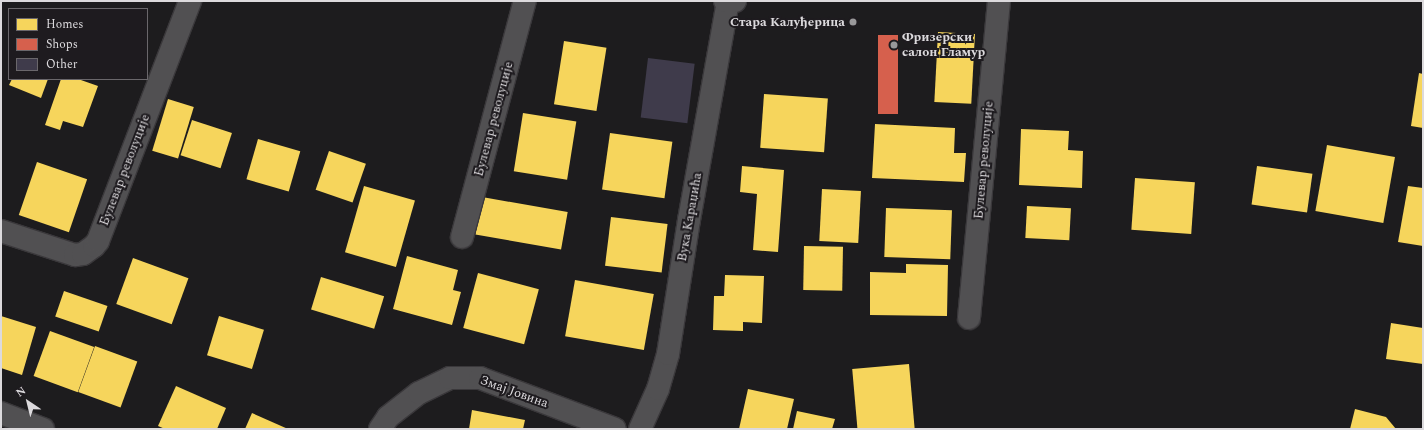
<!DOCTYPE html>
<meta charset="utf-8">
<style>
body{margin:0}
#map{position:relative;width:1424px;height:430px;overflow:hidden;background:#1d1c1e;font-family:Spectral,serif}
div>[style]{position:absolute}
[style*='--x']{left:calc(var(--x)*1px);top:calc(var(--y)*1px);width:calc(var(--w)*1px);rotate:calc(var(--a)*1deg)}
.homes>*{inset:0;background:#f6d55c;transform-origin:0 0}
.shops>*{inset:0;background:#d6604d;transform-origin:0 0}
.building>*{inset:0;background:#3f3b4b;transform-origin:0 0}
.roads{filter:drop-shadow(1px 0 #3a383b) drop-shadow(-1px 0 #3a383b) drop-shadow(0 1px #3a383b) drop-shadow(0 -1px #3a383b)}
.minor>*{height:22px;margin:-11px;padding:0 11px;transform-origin:11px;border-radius:11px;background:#515052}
.secondary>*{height:22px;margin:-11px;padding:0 11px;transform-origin:11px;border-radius:11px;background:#515052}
.dots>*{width:11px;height:11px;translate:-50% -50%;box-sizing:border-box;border:2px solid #1e1b1f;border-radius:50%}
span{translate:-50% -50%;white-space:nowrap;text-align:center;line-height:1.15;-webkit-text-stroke:4px #1e1b1f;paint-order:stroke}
.poi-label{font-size:13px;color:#dcdadd;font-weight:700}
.right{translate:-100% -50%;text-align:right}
.left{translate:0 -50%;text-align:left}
.street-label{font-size:13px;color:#dcdadd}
.frame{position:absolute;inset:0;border:2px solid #dcdadd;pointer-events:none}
.legend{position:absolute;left:8px;top:8px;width:140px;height:72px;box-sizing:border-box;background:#1e1b1f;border:1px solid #6a676b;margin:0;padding:5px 7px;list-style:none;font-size:12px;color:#dcdadd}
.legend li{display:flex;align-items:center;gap:8px;height:20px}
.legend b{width:20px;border:1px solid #6a676b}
.north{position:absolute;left:8px;top:382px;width:40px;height:40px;-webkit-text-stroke:3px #1e1b1f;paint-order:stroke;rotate:325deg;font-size:11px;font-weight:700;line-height:16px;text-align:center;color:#dcdadd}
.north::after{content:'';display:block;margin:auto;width:14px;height:18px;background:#dcdadd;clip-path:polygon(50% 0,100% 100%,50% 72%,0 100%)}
</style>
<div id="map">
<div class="homes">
<i style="left:938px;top:32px;width:37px;height:70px;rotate:3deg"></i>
<i style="left:564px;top:41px;width:43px;height:64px;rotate:9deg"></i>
<i style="clip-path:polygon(1419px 73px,1423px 74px,1423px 128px,1411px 126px)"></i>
<i style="clip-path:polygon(12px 79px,48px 79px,41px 98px,9px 85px)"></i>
<i style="clip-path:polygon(61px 79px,78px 79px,98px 86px,83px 127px,63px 121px,60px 130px,45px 125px)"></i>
<i style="left:764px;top:94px;width:64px;height:54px;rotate:4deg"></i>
<i style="left:168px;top:99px;width:27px;height:54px;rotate:17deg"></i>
<i style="left:523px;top:113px;width:54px;height:59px;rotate:9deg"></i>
<i style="left:192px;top:120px;width:42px;height:37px;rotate:18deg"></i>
<i style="clip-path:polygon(875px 124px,955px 128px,954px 153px,966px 153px,964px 182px,872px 178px)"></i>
<i style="clip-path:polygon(1021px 129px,1069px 131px,1068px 150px,1083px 151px,1082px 188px,1019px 185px)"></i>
<i style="left:610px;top:133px;width:63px;height:57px;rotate:8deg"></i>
<i style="left:258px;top:139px;width:44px;height:42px;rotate:16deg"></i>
<i style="left:1327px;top:145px;width:69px;height:67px;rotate:10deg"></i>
<i style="left:329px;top:151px;width:39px;height:41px;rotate:19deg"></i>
<i style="left:37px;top:162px;width:53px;height:56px;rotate:19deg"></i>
<i style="clip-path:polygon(742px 166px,784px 170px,778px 252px,753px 250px,757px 194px,740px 192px)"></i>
<i style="left:1257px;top:166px;width:56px;height:39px;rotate:8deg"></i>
<i style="left:1135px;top:178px;width:60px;height:52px;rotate:4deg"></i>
<i style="left:364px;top:186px;width:53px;height:69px;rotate:16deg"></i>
<i style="clip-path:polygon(1408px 186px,1423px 188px,1423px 246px,1398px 242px)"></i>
<i style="left:822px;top:189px;width:39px;height:52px;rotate:3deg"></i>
<i style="left:482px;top:197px;width:87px;height:38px;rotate:10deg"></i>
<i style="left:1027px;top:206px;width:44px;height:32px;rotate:3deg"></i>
<i style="left:886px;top:208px;width:66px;height:49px;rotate:2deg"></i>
<i style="left:611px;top:217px;width:57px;height:49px;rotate:7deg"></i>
<i style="left:804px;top:246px;width:39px;height:44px;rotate:1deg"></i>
<i style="clip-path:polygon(407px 256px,458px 270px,453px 290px,461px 292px,452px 325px,393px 309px)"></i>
<i style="left:133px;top:258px;width:59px;height:49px;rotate:20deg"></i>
<i style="clip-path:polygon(906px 264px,948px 265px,947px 316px,870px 315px,870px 272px,906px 273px)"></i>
<i style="left:478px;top:273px;width:63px;height:57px;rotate:15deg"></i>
<i style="clip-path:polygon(725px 275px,764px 276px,762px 323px,743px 322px,743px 331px,713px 330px,714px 296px,724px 296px)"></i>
<i style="left:321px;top:277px;width:66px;height:34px;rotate:17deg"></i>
<i style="left:575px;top:280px;width:80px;height:57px;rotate:10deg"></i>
<i style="left:64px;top:291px;width:46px;height:27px;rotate:19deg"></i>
<i style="clip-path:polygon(1px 316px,36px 327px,22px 375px,1px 368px)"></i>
<i style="left:219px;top:316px;width:47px;height:41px;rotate:17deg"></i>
<i style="clip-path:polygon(1391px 323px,1423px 328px,1423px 364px,1386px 359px)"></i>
<i style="left:50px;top:331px;width:47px;height:48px;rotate:20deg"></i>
<i style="left:95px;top:346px;width:45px;height:49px;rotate:20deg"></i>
<i style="left:909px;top:364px;width:65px;height:57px;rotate:85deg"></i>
<i style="clip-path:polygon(176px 386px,226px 408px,217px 429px,165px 429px,158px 426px)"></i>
<i style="clip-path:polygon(748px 389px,794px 399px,787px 429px,739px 429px)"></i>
<i style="clip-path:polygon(1355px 409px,1386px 417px,1396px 429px,1350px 429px)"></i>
<i style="clip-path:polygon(472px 410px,525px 420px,523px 429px,469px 429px)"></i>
<i style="clip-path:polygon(797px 411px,835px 419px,832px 429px,793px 429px)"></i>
<i style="clip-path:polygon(252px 413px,288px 429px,245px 429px)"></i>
</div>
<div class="shops">
<i style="left:878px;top:35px;width:20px;height:79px"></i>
</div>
<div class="building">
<i style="left:648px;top:58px;width:47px;height:60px;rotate:7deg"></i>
</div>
<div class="roads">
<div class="minor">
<i style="--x:1;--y:231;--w:78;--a:18"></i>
<i style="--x:75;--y:255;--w:8;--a:-7"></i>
<i style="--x:83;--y:254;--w:14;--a:-36"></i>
<i style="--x:94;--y:246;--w:6;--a:-51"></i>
<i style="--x:98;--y:241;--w:257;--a:-69"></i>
<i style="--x:462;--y:237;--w:244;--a:-75.1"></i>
<i style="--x:969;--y:318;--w:318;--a:-84.6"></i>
<i style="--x:1;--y:413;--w:45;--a:20.9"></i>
<i style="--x:380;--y:429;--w:14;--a:-56"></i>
<i style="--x:388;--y:417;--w:39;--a:-38"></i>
<i style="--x:419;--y:393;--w:34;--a:-26"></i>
<i style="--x:450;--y:378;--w:30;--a:0"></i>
<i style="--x:480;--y:378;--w:144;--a:20.7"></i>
<i style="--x:640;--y:429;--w:44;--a:-65.8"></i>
<i style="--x:658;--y:389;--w:36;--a:-74"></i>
<i style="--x:668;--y:354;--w:136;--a:-81.1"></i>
<i style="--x:689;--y:220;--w:222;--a:-79.9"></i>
</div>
<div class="secondary">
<i style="--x:725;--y:1;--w:10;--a:0"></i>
</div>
</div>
<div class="dots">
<i style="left:853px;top:22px;background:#99989a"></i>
<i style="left:894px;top:45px;background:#99989a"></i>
</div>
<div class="poi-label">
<span class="right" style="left:845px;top:22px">Стара Калуђерица</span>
<span class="left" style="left:902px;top:45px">Фризерски<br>салон Гламур</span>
</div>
<div class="street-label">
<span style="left:494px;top:119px;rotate:-75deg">Булевар револуције</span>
<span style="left:984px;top:160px;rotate:-85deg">Булевар револуције</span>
<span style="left:125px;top:170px;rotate:-69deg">Булевар револуције</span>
<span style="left:690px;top:217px;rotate:-80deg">Вука Караџића</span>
<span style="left:514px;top:392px;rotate:20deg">Змај Јовина</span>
</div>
<div class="frame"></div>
<ul class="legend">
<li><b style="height:11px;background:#f6d55c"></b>Homes</li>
<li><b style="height:11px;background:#d6604d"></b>Shops</li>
<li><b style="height:11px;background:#3f3b4b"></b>Other</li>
</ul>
<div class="north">N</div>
</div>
